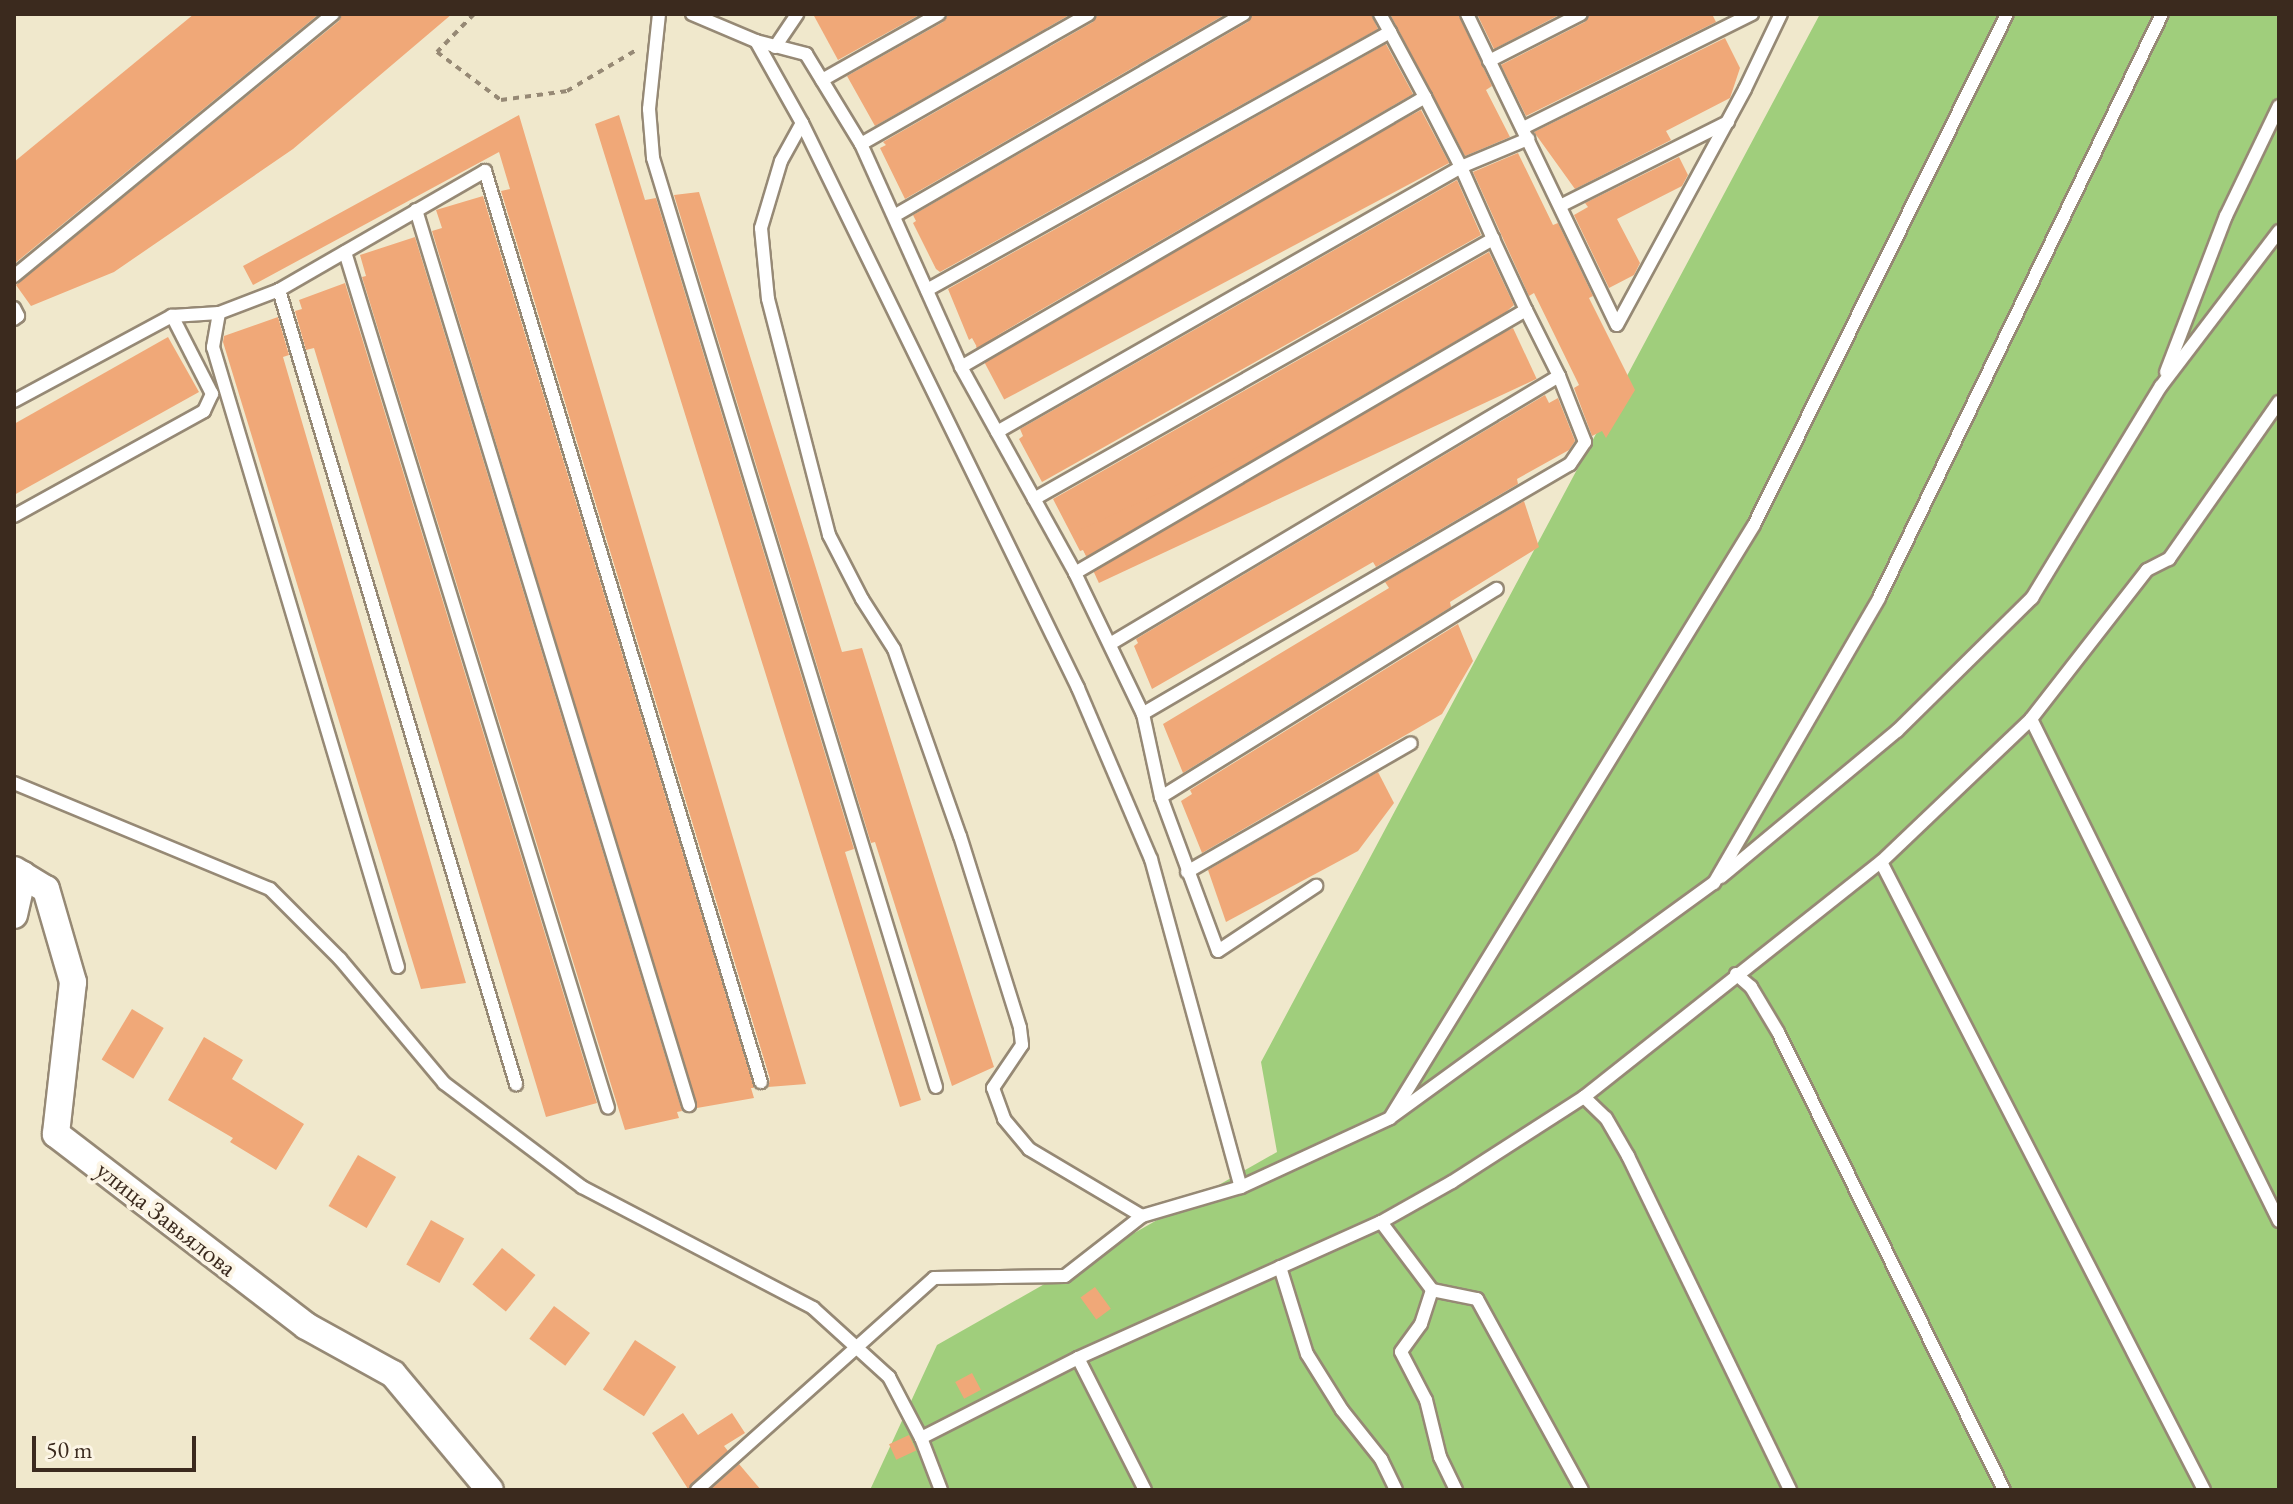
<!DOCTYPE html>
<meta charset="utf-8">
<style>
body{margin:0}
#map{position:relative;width:2293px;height:1504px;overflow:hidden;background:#f0e8cc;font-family:"EB Garamond",serif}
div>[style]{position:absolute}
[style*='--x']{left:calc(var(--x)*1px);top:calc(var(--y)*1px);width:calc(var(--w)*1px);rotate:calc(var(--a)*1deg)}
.green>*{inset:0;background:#a0ce7c}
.building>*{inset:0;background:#f0a878;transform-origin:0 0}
.path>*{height:4px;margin-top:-2px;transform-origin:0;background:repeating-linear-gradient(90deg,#968975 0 6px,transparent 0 12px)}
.roads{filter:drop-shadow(2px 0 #968975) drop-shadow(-2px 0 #968975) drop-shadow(0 2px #968975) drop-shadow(0 -2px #968975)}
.service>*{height:12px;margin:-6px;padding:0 6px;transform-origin:6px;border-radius:6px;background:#fff}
.minor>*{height:26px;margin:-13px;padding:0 13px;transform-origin:13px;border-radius:13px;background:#fff}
span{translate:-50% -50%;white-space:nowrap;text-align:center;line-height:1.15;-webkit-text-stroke:8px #fcf5e5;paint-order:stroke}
.street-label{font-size:26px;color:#3b2a1e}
.frame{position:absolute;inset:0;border:16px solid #3b2a1e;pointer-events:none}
.scale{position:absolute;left:32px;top:1436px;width:164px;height:36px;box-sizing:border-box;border:4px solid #3b2a1e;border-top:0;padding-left:10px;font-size:24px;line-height:28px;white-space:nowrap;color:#3b2a1e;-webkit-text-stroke:6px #fcf5e5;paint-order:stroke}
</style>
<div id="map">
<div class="green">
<i style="clip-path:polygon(1820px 14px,2279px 14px,2279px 1490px,870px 1490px,937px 1345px,1277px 1152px,1261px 1062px)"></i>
</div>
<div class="building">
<i style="clip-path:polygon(194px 14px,319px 14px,14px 264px,14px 162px)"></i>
<i style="clip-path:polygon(342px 14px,452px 14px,293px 149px,114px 272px,31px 306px,16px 285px,339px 21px)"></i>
<i style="clip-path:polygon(813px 14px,921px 14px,838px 60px)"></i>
<i style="clip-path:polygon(948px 14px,1071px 14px,875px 126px,847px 76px,943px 22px)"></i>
<i style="clip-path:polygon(1098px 14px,1226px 14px,905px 199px,880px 148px,886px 145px,883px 142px,1093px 22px)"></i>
<i style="clip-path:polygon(1253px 14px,1371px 14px,1378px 29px,940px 272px,936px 269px,913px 223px,916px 221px,913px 215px,1248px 22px)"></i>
<i style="clip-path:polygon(1390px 14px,1458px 14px,1492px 86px,1486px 90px,1510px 137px,1465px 156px)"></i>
<i style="clip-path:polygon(1477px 14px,1561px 14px,1494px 49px)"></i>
<i style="clip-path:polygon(1590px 14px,1712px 14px,1716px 22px,1526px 116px,1501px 65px,1585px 22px)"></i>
<i style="clip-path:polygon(1725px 38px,1740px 68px,1730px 98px,1666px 131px,1671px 140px,1575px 189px,1534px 132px)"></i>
<i style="clip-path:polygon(1386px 44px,1413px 94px,977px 347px,972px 338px,969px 340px,948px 289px)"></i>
<i style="left:1421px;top:110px;width:60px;height:504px;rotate:62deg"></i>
<i style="clip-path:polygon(519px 115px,806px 1084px,768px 1087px,770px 1079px,501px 191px,510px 189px,499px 152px,253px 285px,243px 266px)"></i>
<i style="clip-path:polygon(619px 115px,645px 200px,656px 198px,854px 849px,845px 852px,921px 1100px,900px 1107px,595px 124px)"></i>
<i style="clip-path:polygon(1518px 153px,1553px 225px,1558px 223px,1593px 296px,1589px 298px,1635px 390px,1606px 438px,1602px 431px,1592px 436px,1574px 388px,1579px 385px,1534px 293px,1529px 296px,1473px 172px)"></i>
<i style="clip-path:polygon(1679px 157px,1688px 175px,1682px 186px,1617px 219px,1640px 263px,1634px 275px,1609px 288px,1574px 215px,1588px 207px,1585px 203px)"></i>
<i style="clip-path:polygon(1457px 180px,1481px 235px,1042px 482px,1019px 439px,1023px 436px,1020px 429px)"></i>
<i style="clip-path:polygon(699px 192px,842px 652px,862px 648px,994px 1067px,952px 1086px,875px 842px,871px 843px,674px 195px)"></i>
<i style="clip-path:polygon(483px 196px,754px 1088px,751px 1088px,754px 1098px,697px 1108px,432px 231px,442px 228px,436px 210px)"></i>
<i style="clip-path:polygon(415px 237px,682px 1111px,677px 1112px,679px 1118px,625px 1130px,362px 277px,366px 276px,360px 255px)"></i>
<i style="clip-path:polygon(1489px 252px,1514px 305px,1506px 312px,1086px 556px,1083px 550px,1080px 551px,1053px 499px)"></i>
<i style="clip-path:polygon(345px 283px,597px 1103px,546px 1117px,314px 348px,306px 350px,295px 311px,302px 309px,299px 300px)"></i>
<i style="clip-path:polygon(278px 317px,289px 355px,283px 357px,466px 983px,421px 989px,223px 342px,224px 336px)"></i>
<i style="left:1513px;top:328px;width:56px;height:483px;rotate:65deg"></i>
<i style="clip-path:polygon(168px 337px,199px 392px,14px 495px,14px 424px)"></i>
<i style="clip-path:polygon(1545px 395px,1549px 403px,1558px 398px,1575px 441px,1569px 450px,1517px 479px,1518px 484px,1376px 567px,1373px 562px,1152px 689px,1134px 646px,1138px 643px,1136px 639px)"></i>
<i style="clip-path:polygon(1524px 501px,1539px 547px,1450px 602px,1451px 607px,1183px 773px,1163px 724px,1389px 588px,1385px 582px)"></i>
<i style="clip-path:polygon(1458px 624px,1473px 661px,1442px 714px,1202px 853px,1181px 801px,1192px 794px,1190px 790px)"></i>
<i style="clip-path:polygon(1378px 772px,1394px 803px,1358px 851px,1226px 922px,1208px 870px)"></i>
<i style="left:132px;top:1009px;width:37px;height:59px;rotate:31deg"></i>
<i style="clip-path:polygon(204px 1037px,243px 1060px,232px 1079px,304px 1124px,276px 1170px,230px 1142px,233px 1138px,168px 1100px)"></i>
<i style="left:358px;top:1155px;width:44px;height:59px;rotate:30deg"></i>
<i style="left:431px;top:1220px;width:38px;height:51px;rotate:29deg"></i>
<i style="left:502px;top:1248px;width:43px;height:47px;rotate:39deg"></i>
<i style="left:1095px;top:1287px;width:27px;height:18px;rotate:54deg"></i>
<i style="left:554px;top:1306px;width:45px;height:41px;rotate:37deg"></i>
<i style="left:635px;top:1340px;width:49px;height:59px;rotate:33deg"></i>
<i style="left:972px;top:1373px;width:19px;height:19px;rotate:62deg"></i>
<i style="clip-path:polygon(683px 1413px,698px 1435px,732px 1413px,745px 1433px,724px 1446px,728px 1451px,688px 1489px,652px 1433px)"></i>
<i style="left:909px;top:1435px;width:17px;height:22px;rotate:65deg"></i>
<i style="clip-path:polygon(739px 1464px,761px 1490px,710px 1490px)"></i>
</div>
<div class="path">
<i style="--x:474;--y:14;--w:53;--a:134.2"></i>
<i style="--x:437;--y:52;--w:80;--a:36.9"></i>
<i style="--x:501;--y:100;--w:67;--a:-7.8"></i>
<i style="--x:567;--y:91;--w:82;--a:-30.6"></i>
</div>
<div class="roads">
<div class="service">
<i style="--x:659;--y:14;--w:96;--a:96"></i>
<i style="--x:649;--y:109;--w:49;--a:85.3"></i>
<i style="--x:653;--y:158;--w:971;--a:73.06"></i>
<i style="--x:692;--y:14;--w:69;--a:22.9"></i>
<i style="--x:756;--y:41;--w:52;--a:14.6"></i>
<i style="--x:806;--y:54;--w:105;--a:58.6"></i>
<i style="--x:861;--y:144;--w:244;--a:65.8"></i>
<i style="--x:961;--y:367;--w:235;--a:61"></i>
<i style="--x:1075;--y:573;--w:157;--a:64.3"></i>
<i style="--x:1143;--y:714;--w:85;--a:77.8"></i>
<i style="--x:1161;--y:797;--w:164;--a:69.7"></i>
<i style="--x:1218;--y:951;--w:118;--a:-33.6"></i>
<i style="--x:1380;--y:14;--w:21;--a:61"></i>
<i style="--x:1467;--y:14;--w:345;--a:64.3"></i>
<i style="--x:1617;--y:325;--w:268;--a:-61.5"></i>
<i style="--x:1745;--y:89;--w:83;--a:-64.4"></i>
<i style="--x:2007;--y:14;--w:570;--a:116.34"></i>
<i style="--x:1754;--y:525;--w:696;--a:121.54"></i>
<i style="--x:1390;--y:1118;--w:400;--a:-36"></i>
<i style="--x:1714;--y:883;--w:329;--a:-59.9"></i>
<i style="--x:1879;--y:598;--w:649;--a:-64.15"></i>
<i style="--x:756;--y:41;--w:94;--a:60.7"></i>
<i style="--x:802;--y:123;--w:43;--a:118.9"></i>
<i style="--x:781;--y:161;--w:70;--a:106.6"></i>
<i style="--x:761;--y:228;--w:71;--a:84.4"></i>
<i style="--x:768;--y:299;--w:244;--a:75.5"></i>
<i style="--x:829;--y:535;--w:72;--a:62.7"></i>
<i style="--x:862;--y:599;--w:59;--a:57.4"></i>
<i style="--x:894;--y:649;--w:198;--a:70.6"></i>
<i style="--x:960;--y:836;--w:201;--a:72.6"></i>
<i style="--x:1020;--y:1028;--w:17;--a:83"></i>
<i style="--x:1022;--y:1045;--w:52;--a:124"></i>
<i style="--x:993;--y:1088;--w:33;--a:70"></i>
<i style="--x:1004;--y:1119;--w:39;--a:50"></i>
<i style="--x:1029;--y:1149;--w:131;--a:30.7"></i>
<i style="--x:1142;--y:1216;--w:103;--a:-16.3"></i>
<i style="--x:1241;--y:1187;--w:164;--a:-24.8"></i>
<i style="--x:775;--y:47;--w:40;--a:-56"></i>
<i style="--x:1489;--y:61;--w:103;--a:-27.1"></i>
<i style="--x:822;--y:80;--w:134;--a:-29.4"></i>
<i style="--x:802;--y:123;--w:629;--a:63.96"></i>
<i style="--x:1078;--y:688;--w:186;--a:66.9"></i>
<i style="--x:1151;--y:859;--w:340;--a:74.7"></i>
<i style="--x:1523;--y:128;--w:256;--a:-26.5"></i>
<i style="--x:861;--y:144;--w:262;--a:-29.7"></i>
<i style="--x:1560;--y:206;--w:188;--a:-26.6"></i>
<i style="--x:416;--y:210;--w:936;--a:73.04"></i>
<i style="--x:894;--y:216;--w:404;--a:-30"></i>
<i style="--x:345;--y:252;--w:895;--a:72.92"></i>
<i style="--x:14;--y:276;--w:413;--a:-39.4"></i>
<i style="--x:279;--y:290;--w:829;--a:73.38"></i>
<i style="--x:927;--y:290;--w:530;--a:-29.13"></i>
<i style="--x:1390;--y:32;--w:74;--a:61.7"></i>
<i style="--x:14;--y:308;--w:9;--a:63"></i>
<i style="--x:18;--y:316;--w:5;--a:143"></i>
<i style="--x:219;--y:313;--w:35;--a:100"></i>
<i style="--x:213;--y:347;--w:647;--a:73.39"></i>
<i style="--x:961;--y:367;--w:537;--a:-30.19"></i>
<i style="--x:1425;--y:97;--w:79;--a:62.8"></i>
<i style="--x:1461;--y:167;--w:73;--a:-22.7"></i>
<i style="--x:2166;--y:372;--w:167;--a:-69"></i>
<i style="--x:2226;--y:216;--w:122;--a:-64.3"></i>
<i style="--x:14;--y:401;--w:179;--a:-28.3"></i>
<i style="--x:172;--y:316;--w:47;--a:-3.7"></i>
<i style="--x:219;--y:313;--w:64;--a:-21"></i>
<i style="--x:279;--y:290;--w:238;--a:-30"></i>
<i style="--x:485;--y:171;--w:952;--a:73.15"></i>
<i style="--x:997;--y:432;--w:534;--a:-29.73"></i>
<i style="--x:1461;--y:167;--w:79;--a:66"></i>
<i style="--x:1034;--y:499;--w:528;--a:-29.53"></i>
<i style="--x:1493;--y:239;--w:78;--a:65.1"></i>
<i style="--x:14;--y:516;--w:217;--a:-28.9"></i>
<i style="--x:204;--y:411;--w:19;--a:-65"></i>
<i style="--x:212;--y:394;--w:88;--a:-117.1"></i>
<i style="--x:1075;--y:573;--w:522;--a:-30.25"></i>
<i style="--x:1526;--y:310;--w:74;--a:63.4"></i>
<i style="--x:1110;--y:644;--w:523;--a:-30.83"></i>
<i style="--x:1559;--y:376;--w:71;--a:68.5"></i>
<i style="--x:1585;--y:442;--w:27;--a:124"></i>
<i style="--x:1570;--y:464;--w:495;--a:149.7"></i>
<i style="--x:2031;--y:719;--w:560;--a:63.71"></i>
<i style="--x:14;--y:783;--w:277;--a:22.5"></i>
<i style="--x:270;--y:889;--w:99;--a:45"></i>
<i style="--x:340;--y:959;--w:162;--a:50"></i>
<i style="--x:444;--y:1083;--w:173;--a:37"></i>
<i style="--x:582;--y:1187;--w:261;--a:27.6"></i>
<i style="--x:813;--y:1308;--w:103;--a:42.2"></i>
<i style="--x:889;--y:1377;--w:69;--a:62.3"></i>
<i style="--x:1161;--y:797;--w:395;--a:-31.8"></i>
<i style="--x:1881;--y:862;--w:706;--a:62.78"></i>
<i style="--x:1187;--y:872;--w:258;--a:-29.9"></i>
<i style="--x:1721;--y:877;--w:229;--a:-39.7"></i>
<i style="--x:1897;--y:731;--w:190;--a:-44.6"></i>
<i style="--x:2032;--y:598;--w:248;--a:-58.7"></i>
<i style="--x:2161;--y:386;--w:195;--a:-52.7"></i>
<i style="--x:1736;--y:974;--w:20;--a:41"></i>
<i style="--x:1751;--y:987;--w:52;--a:59"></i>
<i style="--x:1778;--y:1032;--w:511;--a:63.74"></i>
<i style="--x:1584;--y:1097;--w:30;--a:44"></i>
<i style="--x:1606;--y:1118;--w:44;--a:59.9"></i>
<i style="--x:1628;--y:1156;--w:371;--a:64.1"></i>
<i style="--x:1381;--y:1222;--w:85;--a:53.1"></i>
<i style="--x:1432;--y:1290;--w:36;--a:108"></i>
<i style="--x:1421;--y:1324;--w:34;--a:126"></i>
<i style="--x:1401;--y:1352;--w:54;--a:62.5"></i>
<i style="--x:1426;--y:1400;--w:59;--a:76.2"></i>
<i style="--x:1440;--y:1457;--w:37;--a:64"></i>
<i style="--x:1280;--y:1267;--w:91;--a:72.8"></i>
<i style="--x:1307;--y:1354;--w:66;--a:58"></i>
<i style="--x:1342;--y:1410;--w:63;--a:51.5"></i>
<i style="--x:1381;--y:1459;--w:34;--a:64"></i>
<i style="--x:1432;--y:1290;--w:46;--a:11.3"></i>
<i style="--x:1477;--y:1299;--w:218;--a:61.2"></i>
<i style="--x:1078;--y:1358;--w:148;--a:63.1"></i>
<i style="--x:697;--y:1490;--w:318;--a:-41.8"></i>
<i style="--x:934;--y:1278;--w:131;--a:-0.9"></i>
<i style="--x:1065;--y:1276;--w:98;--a:-37.9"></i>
<i style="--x:941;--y:1490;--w:56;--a:-111"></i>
<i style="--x:921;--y:1438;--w:176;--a:-27"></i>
<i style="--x:1078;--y:1358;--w:332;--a:-24.2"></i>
<i style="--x:1381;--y:1222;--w:81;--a:-29.4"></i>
<i style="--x:1452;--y:1182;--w:157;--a:-32.8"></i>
<i style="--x:1584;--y:1097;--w:379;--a:-38.4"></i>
<i style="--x:1881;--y:862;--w:207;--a:-43.6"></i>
<i style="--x:2031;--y:719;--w:189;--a:-52.1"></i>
<i style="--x:2147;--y:570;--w:25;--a:-27"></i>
<i style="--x:2169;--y:559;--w:192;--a:-55"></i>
</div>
<div class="minor">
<i style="--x:14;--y:870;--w:37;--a:31"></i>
<i style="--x:46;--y:889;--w:97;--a:73.8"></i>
<i style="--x:73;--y:982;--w:153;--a:96.4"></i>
<i style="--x:56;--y:1134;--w:315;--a:37.5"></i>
<i style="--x:306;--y:1326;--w:99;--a:28.9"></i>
<i style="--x:393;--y:1374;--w:151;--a:50.1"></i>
<i style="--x:14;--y:915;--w:41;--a:-77.3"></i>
</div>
</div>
<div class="street-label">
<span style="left:166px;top:1219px;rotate:38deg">улица Завьялова</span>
</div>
<div class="frame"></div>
<div class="scale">50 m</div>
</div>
